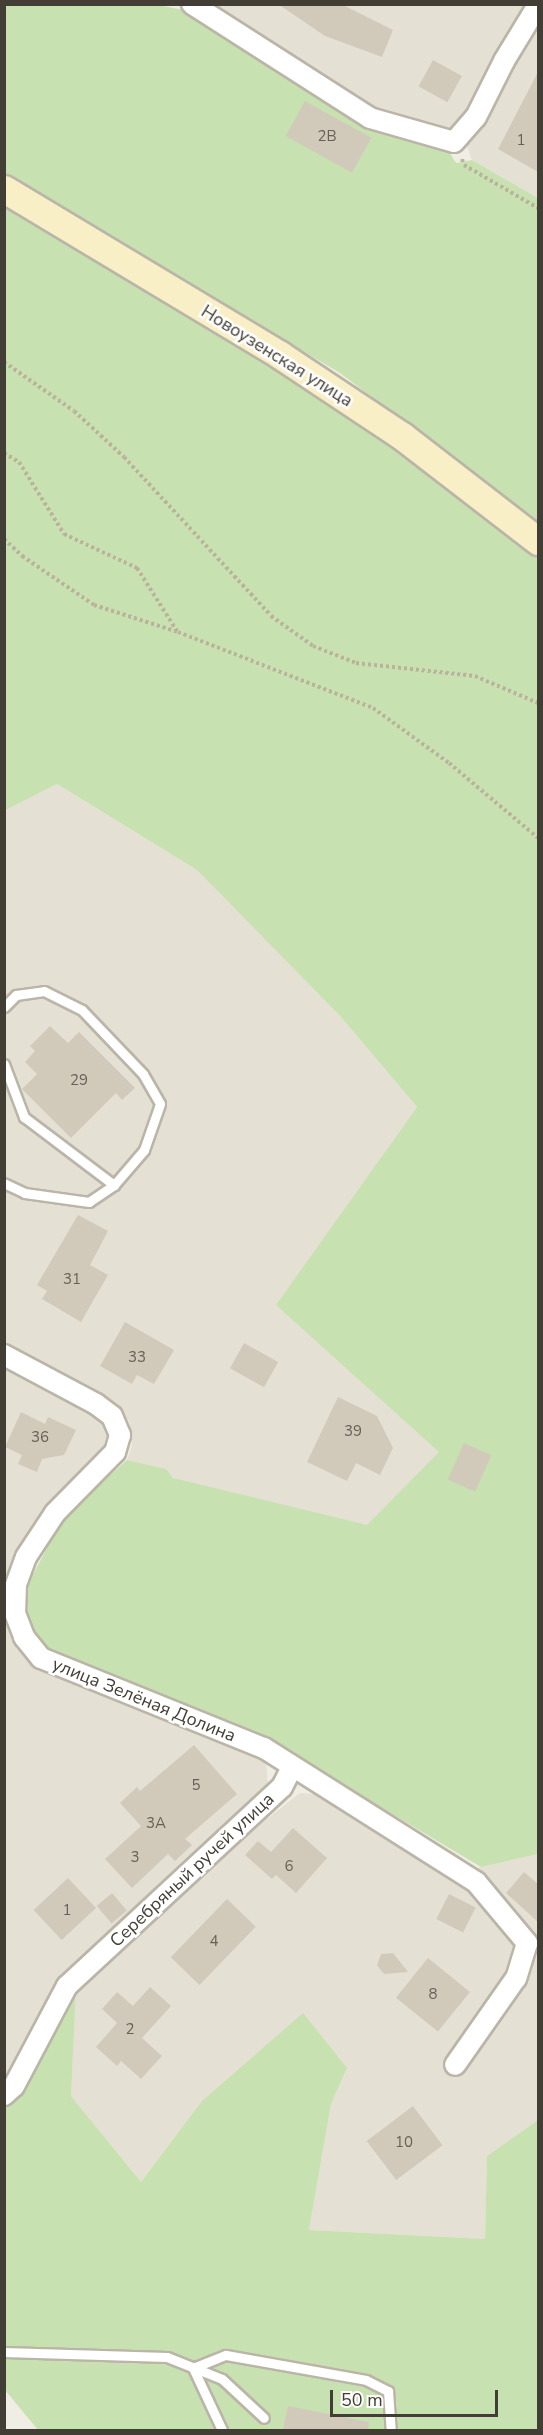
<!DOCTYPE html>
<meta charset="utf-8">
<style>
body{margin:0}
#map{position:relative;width:543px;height:2435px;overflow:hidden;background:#f0ede5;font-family:"Nunito Sans",sans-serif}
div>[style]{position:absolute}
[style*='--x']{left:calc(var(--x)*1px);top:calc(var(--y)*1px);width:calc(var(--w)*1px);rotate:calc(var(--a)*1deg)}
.residential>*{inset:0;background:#e4e0d3}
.green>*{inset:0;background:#c8e1b1}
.building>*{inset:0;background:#d1cabb;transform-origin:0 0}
.path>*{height:4px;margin-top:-2px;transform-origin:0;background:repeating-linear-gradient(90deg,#bbb29b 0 3px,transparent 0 6px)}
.roads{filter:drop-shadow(2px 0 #bbb5a8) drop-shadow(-2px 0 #bbb5a8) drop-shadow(0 2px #bbb5a8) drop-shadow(0 -2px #bbb5a8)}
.lane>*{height:9px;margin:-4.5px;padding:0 4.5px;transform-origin:4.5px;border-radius:4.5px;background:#fff}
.street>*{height:20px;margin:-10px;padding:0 10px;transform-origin:10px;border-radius:10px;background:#fff}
.secondary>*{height:27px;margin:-13.5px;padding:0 13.5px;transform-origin:13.5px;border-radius:13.5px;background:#f9efc6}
span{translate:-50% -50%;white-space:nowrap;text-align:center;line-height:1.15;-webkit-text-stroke:5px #fff;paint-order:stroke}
.number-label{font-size:15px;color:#666156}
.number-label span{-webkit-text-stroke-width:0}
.street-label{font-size:18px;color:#423e35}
.frame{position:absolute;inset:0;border:6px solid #423e35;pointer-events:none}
.scale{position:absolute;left:330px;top:2390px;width:168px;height:27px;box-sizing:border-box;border:3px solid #423e35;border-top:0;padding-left:8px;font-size:18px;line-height:21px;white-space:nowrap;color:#423e35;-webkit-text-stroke:4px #fff;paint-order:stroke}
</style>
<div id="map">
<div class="residential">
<i style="clip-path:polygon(205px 5px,532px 5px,470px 112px,457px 127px,446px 132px,373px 113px)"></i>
<i style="clip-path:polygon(538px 16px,538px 198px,472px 160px,464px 137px)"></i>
<i style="clip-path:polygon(57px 784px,197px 870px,341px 1017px,417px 1107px,277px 1305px,465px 1400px,425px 1575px,173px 1478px,165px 1469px,127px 1460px,132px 1445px,130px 1423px,119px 1409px,61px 1372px,5px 1344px,4px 810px)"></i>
<i style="clip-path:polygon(4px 1364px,54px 1388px,103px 1420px,108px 1433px,103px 1446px,47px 1506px,17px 1554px,6px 1582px,6px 1622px,13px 1643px,33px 1668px,266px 1760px,268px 1788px,62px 1980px,4px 2083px)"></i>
<i style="clip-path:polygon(300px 1793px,324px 1795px,456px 1878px,481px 1867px,538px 1854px,538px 2120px,487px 2156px,485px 2239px,309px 2230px,331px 2104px,347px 2068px,201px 2102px,141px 2182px,71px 2096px,76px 1989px,198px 1873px)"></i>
</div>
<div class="green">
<i style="clip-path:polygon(153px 4px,189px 11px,446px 147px,456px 163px,472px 160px,538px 198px,538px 523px,340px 373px,5px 175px,5px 5px)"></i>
<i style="clip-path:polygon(4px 202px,275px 364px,538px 555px,538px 1854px,481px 1867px,265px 1738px,47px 1648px,33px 1628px,27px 1610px,26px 1587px,64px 1517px,127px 1460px,166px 1469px,173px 1478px,367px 1525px,439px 1452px,276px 1305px,417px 1107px,341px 1017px,197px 870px,57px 784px,5px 810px)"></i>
<i style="clip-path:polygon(76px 1989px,71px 2096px,141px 2182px,201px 2102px,303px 2013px,347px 2068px,331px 2104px,309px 2230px,485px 2239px,487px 2156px,538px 2120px,538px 2430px,38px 2430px,5px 2390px,4px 2106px,22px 2092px)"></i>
</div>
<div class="building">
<i style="clip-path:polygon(278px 4px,341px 4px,393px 30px,382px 57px,325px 36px)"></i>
<i style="left:433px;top:60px;width:33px;height:30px;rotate:29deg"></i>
<i style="clip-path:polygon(538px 72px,538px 172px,498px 149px)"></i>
<i style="left:305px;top:101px;width:76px;height:40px;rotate:29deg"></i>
<i style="clip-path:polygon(50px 1026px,68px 1043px,79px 1032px,135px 1088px,122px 1100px,116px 1093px,71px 1138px,22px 1089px,37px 1074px,25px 1062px,35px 1051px,30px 1046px)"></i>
<i style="clip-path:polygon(78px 1215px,108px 1231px,90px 1265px,108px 1275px,81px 1322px,42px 1299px,47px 1291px,37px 1285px)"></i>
<i style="clip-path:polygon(125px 1322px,174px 1350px,154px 1384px,137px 1375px,132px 1384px,100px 1366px)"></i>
<i style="left:244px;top:1343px;width:39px;height:29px;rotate:29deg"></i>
<i style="clip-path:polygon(338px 1397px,377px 1416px,393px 1448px,380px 1475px,356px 1463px,347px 1481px,307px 1462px)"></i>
<i style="clip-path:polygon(21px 1412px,45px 1424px,48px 1417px,76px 1430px,64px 1455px,42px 1459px,37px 1472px,18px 1464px,22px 1455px,5px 1447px)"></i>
<i style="left:464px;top:1443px;width:30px;height:40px;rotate:24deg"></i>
<i style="clip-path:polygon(194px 1745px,237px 1794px,185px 1839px,192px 1845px,175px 1861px,168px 1854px,132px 1888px,105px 1859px,141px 1826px,120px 1803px,137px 1787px,140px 1791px)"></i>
<i style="clip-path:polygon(293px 1828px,327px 1858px,296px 1893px,276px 1875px,272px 1879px,245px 1855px,258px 1841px,271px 1852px)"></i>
<i style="clip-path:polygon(524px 1872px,538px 1884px,538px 1922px,506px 1893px)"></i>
<i style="left:68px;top:1878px;width:41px;height:47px;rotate:47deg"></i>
<i style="left:112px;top:1893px;width:23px;height:20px;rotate:50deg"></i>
<i style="left:449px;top:1894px;width:30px;height:28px;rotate:27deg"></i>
<i style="left:227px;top:1899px;width:40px;height:81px;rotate:44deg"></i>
<i style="clip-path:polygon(393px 1953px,408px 1972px,384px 1974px,377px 1965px,381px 1954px)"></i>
<i style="left:428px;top:1958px;width:54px;height:51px;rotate:39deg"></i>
<i style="clip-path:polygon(150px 1987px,171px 2006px,142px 2038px,162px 2056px,141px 2079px,121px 2061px,117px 2066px,96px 2047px,117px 2023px,102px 2009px,117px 1992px,133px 2006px)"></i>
<i style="left:413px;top:2106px;width:49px;height:58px;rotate:53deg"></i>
<i style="clip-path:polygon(288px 2406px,369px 2422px,368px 2430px,283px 2430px)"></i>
</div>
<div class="path">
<i style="--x:462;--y:159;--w:6;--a:72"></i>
<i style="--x:464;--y:165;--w:86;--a:30.2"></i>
<i style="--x:4;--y:362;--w:85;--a:35"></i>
<i style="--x:74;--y:411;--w:68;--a:42.6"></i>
<i style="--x:124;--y:457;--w:217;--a:47.2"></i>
<i style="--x:271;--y:616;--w:52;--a:35.5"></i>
<i style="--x:313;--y:646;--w:46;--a:21.6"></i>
<i style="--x:356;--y:663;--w:120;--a:6.2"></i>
<i style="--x:475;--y:676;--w:69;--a:23.2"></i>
<i style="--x:4;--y:453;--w:17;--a:31"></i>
<i style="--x:19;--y:462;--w:85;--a:58"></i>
<i style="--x:64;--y:534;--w:81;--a:25"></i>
<i style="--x:137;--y:568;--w:75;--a:57.6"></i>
<i style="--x:4;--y:539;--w:25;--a:43"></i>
<i style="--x:22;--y:556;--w:87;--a:34.2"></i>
<i style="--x:94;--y:605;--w:88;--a:17.8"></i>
<i style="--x:178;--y:632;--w:209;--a:21.3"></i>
<i style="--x:373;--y:708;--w:94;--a:35.9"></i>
<i style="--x:449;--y:763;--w:116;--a:40.1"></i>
</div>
<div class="roads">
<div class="lane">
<i style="--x:4;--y:1007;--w:17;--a:-45"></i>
<i style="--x:16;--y:995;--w:28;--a:-8"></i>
<i style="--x:44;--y:991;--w:42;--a:26.6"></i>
<i style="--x:82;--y:1010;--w:88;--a:46.4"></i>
<i style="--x:143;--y:1074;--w:34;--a:60"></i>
<i style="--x:160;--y:1104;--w:49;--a:109.2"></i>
<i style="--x:144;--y:1150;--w:46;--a:130.6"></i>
<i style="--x:114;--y:1185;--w:30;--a:146"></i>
<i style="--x:89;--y:1202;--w:65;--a:-172"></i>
<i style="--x:25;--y:1193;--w:23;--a:-155"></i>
<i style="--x:4;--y:1064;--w:57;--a:69.3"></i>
<i style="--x:24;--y:1117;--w:113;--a:37.1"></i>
<i style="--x:4;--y:2352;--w:163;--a:1.8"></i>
<i style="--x:167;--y:2357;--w:59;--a:21.8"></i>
<i style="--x:222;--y:2379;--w:57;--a:42.9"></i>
<i style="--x:222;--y:2430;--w:68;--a:-115.1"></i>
<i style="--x:193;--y:2368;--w:35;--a:-22"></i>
<i style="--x:226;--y:2355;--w:142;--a:10.1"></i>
<i style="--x:366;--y:2380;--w:25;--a:27"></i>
<i style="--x:388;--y:2391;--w:39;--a:86"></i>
</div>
<div class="street">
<i style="--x:192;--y:4;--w:211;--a:32.6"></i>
<i style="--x:370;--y:118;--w:87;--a:15.9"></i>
<i style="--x:454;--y:142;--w:33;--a:-49"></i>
<i style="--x:476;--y:117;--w:63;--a:-63.4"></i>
<i style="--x:504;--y:61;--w:66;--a:-58.7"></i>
<i style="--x:4;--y:1355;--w:104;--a:28"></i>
<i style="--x:96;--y:1404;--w:20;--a:37"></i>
<i style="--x:112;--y:1416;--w:21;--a:67"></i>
<i style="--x:120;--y:1435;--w:18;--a:106"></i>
<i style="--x:115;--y:1452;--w:86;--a:134.5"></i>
<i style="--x:55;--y:1513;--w:53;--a:123.4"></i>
<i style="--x:26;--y:1557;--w:30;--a:110"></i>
<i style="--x:16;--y:1585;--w:28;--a:92"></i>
<i style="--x:15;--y:1613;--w:26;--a:69"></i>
<i style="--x:24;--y:1637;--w:27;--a:51"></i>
<i style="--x:41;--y:1658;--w:240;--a:22"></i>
<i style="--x:264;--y:1748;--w:251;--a:32.3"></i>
<i style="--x:476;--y:1882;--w:80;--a:50.1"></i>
<i style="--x:527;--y:1943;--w:37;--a:107"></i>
<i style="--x:516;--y:1978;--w:106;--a:125"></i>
<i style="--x:4;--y:2095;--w:13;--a:-42"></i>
<i style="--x:14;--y:2086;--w:113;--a:-62.1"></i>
<i style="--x:67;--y:1986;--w:293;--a:-42.8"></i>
<i style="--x:282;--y:1787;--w:22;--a:-63"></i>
</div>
<div class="secondary">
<i style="--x:4;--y:189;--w:322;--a:31"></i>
<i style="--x:280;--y:355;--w:146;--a:33.6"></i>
<i style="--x:402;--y:436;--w:172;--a:37.7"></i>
</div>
</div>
<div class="number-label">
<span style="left:327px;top:137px">2В</span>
<span style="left:521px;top:141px">1</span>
<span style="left:79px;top:1081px">29</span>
<span style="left:72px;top:1280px">31</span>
<span style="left:137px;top:1358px">33</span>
<span style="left:353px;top:1432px">39</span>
<span style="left:40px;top:1438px">36</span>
<span style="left:196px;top:1786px">5</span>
<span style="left:156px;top:1824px">3А</span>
<span style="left:135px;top:1858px">3</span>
<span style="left:289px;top:1867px">6</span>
<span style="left:67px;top:1911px">1</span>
<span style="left:214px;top:1942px">4</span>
<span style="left:433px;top:1995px">8</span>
<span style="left:130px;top:2030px">2</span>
<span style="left:404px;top:2143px">10</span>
</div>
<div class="street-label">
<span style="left:277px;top:356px;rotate:32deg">Новоузенская улица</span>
<span style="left:144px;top:1700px;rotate:22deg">улица Зелёная Долина</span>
<span style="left:192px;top:1870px;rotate:-43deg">Серебряный ручей улица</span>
</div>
<div class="frame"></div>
<div class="scale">50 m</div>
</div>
